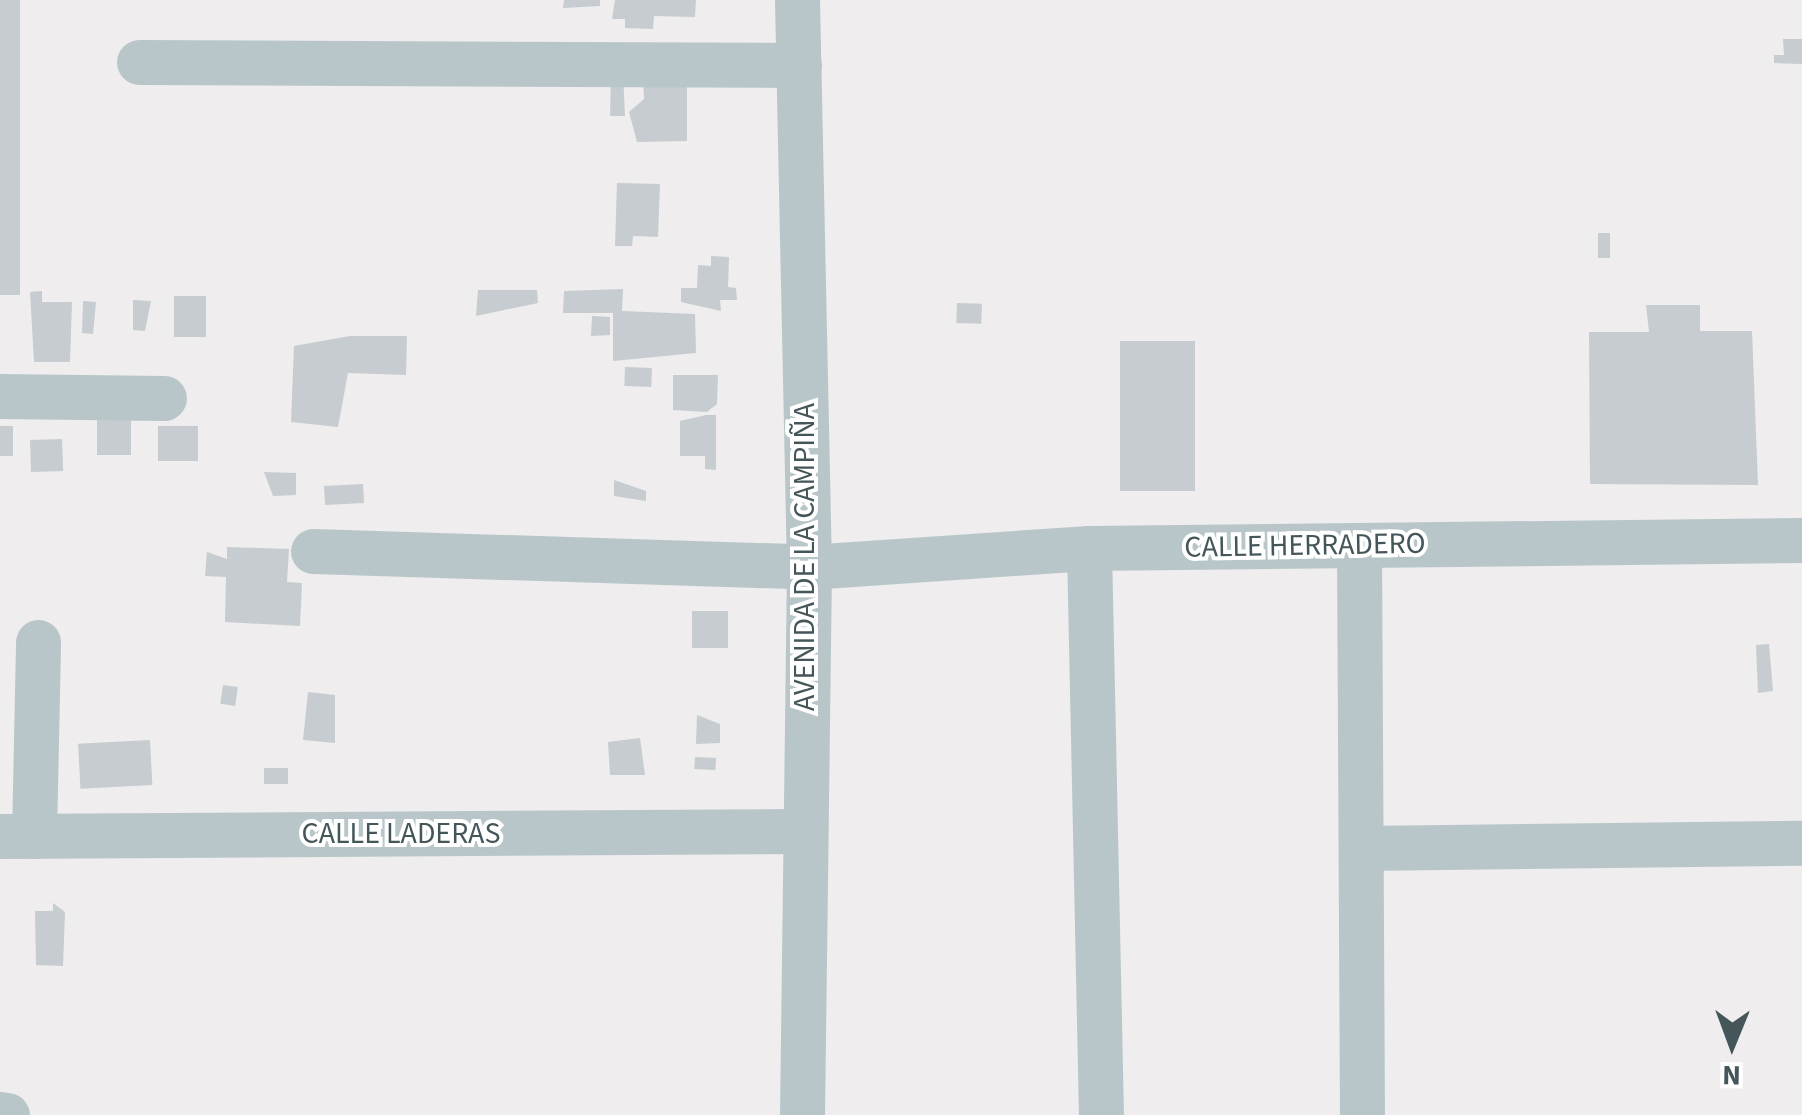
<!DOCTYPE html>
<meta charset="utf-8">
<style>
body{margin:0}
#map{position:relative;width:1802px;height:1115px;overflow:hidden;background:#efeded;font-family:"Source Sans 3",sans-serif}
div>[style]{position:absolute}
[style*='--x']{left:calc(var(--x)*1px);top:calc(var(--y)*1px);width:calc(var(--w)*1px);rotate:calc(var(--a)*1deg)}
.building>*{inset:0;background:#c6ccd0;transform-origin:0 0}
.minor>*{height:45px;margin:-22.5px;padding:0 22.5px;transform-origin:22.5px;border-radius:22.5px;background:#b8c6ca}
span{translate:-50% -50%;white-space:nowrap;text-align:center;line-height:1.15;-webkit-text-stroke:8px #fff;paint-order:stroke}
.street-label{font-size:30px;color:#45565a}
.north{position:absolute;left:1682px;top:995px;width:100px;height:100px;-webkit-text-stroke:8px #fff;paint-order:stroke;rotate:181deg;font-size:28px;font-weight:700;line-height:40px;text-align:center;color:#45565a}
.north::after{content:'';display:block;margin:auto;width:35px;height:45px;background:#45565a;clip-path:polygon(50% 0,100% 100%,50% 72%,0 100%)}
</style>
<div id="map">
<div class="building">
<i style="left:0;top:0;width:20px;height:295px"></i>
<i style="clip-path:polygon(564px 0,600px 0,600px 6px,563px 8px)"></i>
<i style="clip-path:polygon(615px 0,696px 0,695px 17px,654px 16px,653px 29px,625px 28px,625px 19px,612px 19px)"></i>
<i style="clip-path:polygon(1783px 39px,1802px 39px,1802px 64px,1774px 63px,1774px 55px,1784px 55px)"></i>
<i style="clip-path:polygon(623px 73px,625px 116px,610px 116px,611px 74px)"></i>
<i style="clip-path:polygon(643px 78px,687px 78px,687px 141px,637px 142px,629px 112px,644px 99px)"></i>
<i style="clip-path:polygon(617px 183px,660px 184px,658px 237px,633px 236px,632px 246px,615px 246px)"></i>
<i style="left:1598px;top:233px;width:12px;height:25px"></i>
<i style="clip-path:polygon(711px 256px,729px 257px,728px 287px,736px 288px,737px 300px,720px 300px,721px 311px,681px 302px,681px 288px,697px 288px,698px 265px,711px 266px)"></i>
<i style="clip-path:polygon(623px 289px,622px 311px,695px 314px,696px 353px,613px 361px,613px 313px,563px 313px,564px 291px)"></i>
<i style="clip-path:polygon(478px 290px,537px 290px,538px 303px,476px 316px)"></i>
<i style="clip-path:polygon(42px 291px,42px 302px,72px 302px,70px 362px,34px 362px,30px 292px)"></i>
<i style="left:174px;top:296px;width:32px;height:41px"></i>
<i style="clip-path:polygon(133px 300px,151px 301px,145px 331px,133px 330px)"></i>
<i style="clip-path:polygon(83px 301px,96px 302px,93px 334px,82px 333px)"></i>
<i style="left:957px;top:303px;width:25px;height:20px;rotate:2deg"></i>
<i style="clip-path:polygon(1646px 305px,1700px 305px,1700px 331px,1752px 331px,1758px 485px,1590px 484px,1589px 332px,1649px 332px)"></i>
<i style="clip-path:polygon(592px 316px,610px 317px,610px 335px,591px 336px)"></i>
<i style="clip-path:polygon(350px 336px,407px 336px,406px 375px,348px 373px,338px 427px,291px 422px,294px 346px)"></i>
<i style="left:1120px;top:341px;width:75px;height:150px"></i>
<i style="left:625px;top:367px;width:27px;height:19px;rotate:2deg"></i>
<i style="clip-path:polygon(673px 375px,718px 375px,717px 404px,707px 412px,673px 410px)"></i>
<i style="clip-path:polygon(706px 415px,716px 415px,716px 470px,705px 469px,705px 456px,680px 456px,680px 421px)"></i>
<i style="left:97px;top:419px;width:34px;height:36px"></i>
<i style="left:13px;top:426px;width:30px;height:13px;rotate:90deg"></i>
<i style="left:158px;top:426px;width:40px;height:35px"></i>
<i style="left:62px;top:439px;width:32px;height:32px;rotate:88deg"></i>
<i style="clip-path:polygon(264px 472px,296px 473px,296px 495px,273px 496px)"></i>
<i style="clip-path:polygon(614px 480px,646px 491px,646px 501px,614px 496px)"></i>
<i style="left:363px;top:484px;width:19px;height:39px;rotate:87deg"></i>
<i style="clip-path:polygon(227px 547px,289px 549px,287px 582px,302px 583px,300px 626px,225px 622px,226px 577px,205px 576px,207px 552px,227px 559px)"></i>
<i style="left:692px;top:611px;width:36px;height:37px"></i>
<i style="clip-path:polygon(1769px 644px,1773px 691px,1758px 693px,1756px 645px)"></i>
<i style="left:223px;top:685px;width:15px;height:19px;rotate:8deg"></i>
<i style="clip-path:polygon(308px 692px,335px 695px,335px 743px,303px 740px)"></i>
<i style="clip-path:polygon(697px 715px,720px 724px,720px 743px,696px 744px)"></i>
<i style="clip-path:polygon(640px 738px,645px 775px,610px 775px,608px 742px)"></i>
<i style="left:150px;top:740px;width:45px;height:72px;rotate:87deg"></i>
<i style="left:695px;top:757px;width:21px;height:12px;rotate:3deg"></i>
<i style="left:264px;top:768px;width:24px;height:16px"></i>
<i style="clip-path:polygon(53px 903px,65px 912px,63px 966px,36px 965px,35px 911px,53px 911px)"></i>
</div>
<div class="minor">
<i style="--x:797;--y:0;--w:567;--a:88.79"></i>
<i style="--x:809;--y:567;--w:548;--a:90.73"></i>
<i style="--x:139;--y:62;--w:660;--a:0.26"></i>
<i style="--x:0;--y:396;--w:164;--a:0.7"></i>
<i style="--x:1359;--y:545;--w:570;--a:89.7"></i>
<i style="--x:1089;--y:548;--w:567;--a:88.79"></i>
<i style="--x:313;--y:551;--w:496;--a:1.8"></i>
<i style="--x:809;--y:567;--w:281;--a:-3.9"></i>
<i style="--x:1089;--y:548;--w:713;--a:-0.64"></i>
<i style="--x:0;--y:836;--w:803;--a:-0.36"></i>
<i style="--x:34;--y:836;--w:194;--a:-88.8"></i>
<i style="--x:1362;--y:848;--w:440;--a:-0.7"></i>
<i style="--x:0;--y:1114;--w:7;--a:8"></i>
</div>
<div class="street-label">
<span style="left:1305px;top:546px;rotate:-1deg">CALLE HERRADERO</span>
<span style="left:805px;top:557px;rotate:-90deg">AVENIDA DE LA CAMPIÑA</span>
<span style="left:401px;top:834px">CALLE LADERAS</span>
</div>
<div class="north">N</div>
</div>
